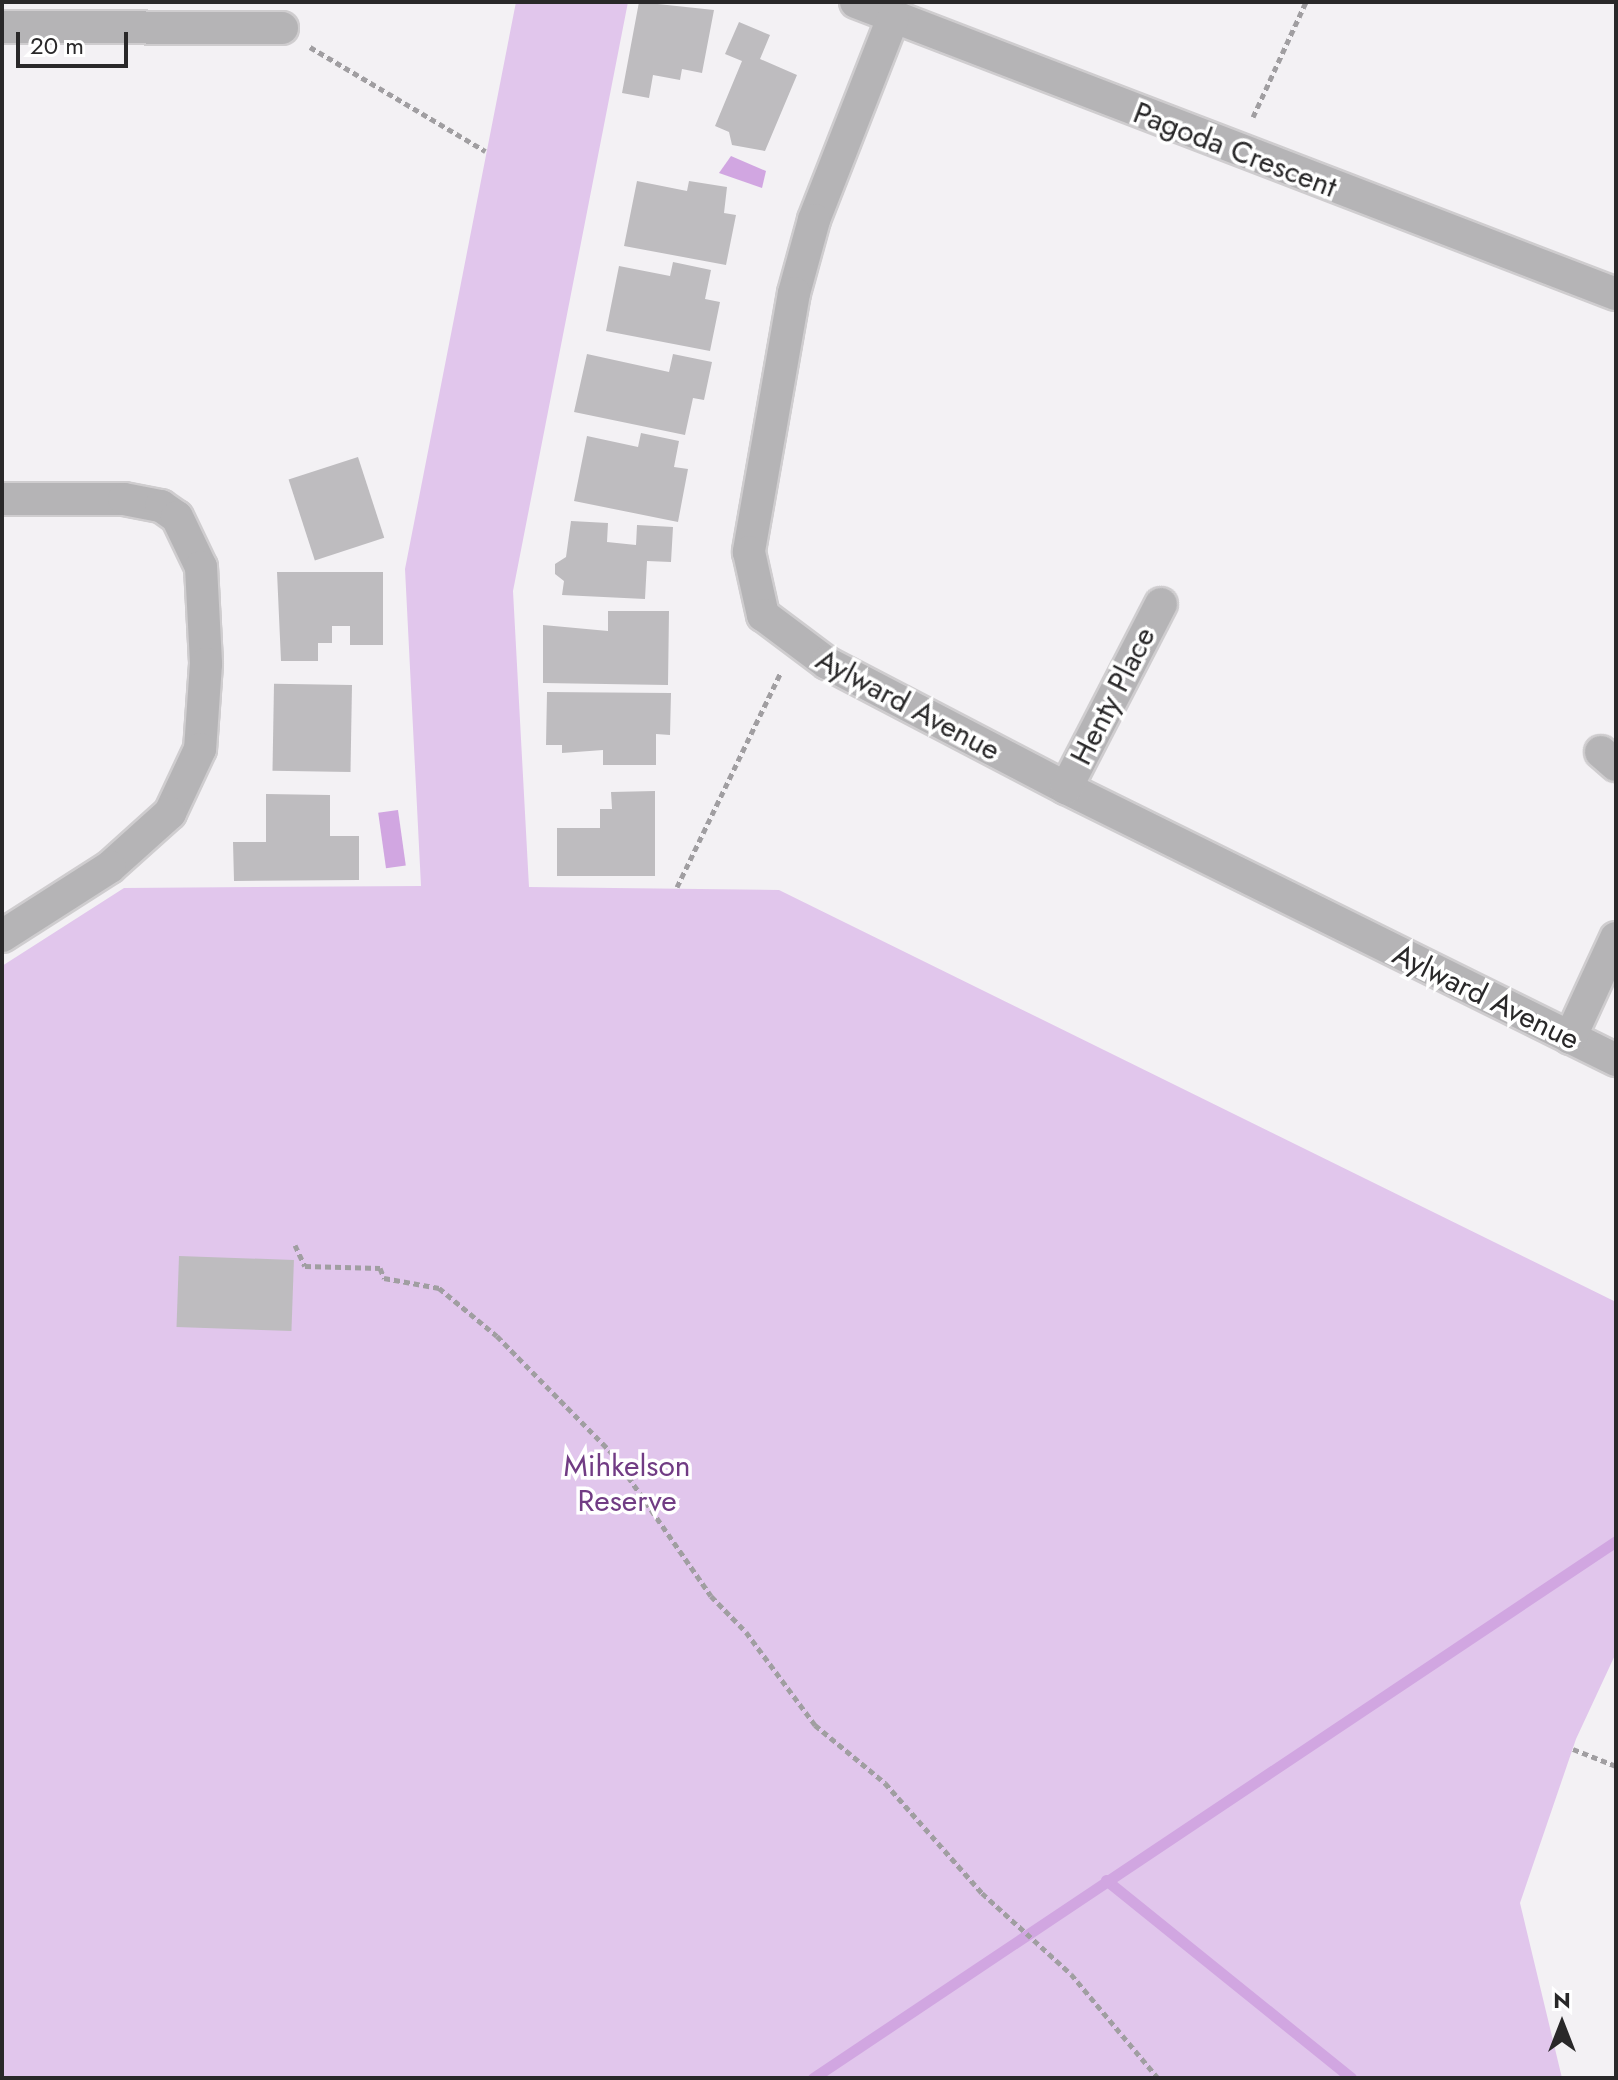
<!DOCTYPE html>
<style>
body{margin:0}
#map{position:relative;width:1618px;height:2080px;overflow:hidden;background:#f3f1f4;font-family:Jost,sans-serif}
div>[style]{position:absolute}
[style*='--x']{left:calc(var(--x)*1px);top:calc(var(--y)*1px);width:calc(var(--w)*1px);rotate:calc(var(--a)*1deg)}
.green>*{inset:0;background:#e1c6ec}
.water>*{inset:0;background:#d1a6e1;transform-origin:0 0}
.stream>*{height:11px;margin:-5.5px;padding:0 5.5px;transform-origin:5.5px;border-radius:5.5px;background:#d1a6e1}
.building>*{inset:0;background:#bebcbf;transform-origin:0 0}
.path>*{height:5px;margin-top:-2.5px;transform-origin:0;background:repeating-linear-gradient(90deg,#a09ea1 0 6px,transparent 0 10px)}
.roads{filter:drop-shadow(2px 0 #cfcdcf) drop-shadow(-2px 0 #cfcdcf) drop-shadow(0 2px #cfcdcf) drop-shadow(0 -2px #cfcdcf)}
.street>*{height:32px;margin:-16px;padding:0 16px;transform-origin:16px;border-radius:16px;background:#b5b4b6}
span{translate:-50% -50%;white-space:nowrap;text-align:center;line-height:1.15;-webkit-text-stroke:7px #fff;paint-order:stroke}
.street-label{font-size:30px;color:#292829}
.park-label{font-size:30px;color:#713c84}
.frame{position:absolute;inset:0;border:4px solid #292829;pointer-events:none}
.north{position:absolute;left:1522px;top:1984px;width:80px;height:80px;-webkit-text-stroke:6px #fff;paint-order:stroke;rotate:0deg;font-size:22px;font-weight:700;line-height:32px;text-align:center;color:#292829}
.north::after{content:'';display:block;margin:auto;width:28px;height:36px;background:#292829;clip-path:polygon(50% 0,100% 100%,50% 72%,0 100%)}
.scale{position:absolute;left:16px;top:32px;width:112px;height:36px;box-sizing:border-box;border:4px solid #292829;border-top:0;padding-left:10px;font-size:24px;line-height:28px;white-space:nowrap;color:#292829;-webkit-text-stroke:6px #fff;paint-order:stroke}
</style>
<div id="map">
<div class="green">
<i style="clip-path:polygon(516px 2px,628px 2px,513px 591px,529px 887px,779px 890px,1616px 1302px,1616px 1653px,1576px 1739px,1520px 1903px,1562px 2078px,2px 2078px,2px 966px,124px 888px,421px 886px,405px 569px)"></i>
</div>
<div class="water">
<i style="clip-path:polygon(731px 156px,766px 171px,762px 188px,719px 173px)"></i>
<i style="left:398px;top:810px;width:56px;height:20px;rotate:82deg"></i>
</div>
<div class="stream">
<i style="--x:1106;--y:1880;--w:315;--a:38.9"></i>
<i style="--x:813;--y:2078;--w:966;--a:-33.77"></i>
</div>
<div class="building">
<i style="clip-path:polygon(639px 2px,714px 10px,702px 73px,682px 69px,680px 80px,653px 75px,649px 98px,622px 93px)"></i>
<i style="clip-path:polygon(739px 22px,770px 35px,760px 59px,797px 75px,765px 151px,732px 145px,729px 132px,715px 126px,742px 61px,725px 54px)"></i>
<i style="clip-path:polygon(637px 181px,687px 191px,689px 181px,727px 187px,724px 213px,736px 215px,726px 265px,624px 246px)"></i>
<i style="clip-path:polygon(673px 262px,711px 270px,705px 299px,720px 302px,710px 351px,606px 331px,619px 266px,670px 276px)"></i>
<i style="clip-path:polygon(587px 354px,669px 372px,673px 354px,712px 362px,704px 400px,693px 398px,685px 435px,574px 412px)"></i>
<i style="clip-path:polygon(641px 433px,679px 441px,674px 467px,688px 469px,678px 522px,574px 501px,587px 436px,638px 447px)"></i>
<i style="left:358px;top:457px;width:85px;height:73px;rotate:72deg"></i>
<i style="clip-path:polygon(571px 521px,608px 523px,607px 542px,636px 545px,637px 525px,673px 527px,671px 562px,647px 561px,645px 599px,562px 595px,564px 581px,555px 574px,555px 564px,566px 557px)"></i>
<i style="clip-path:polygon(277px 572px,383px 572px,383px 645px,350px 645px,350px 626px,332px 626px,332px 643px,318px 643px,318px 661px,281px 661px)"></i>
<i style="clip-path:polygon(608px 611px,669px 611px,668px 685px,543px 683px,543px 625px,608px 631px)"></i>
<i style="left:352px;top:685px;width:87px;height:78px;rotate:91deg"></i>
<i style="clip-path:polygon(547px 692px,671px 693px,670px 735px,656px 734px,656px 765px,603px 765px,603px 750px,562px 753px,562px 745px,546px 745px)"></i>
<i style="clip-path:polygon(655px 791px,655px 876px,557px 876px,557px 828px,600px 828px,600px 809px,612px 809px,611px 792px)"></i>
<i style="clip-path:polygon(266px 794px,330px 795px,330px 836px,359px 836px,359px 880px,234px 881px,233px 842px,266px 842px)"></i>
<i style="left:179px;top:1256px;width:115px;height:71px;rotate:2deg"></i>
</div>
<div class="path">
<i style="--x:310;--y:47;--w:204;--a:30.7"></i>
<i style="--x:1253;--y:117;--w:127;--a:-65.3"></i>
<i style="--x:677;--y:887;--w:239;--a:-64.2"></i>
<i style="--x:295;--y:1245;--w:23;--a:65"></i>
<i style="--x:305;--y:1266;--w:75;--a:1.5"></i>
<i style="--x:380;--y:1268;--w:11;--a:68"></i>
<i style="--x:384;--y:1278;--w:56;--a:10.3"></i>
<i style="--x:439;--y:1288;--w:75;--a:39.6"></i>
<i style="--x:497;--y:1336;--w:163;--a:45.5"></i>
<i style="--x:611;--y:1452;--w:175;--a:55.2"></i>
<i style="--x:711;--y:1596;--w:50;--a:45.8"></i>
<i style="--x:746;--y:1632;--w:116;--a:53.4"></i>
<i style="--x:815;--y:1725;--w:91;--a:39.6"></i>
<i style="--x:885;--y:1783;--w:147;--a:48.6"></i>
<i style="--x:982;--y:1893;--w:120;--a:42.3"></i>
<i style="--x:1071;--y:1974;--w:136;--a:50.1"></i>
<i style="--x:1573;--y:1749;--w:46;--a:21.6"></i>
</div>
<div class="roads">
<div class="street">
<i style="--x:856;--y:2;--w:814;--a:21.02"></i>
<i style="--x:893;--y:18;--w:217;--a:111.4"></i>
<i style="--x:814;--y:220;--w:76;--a:105.3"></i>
<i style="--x:794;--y:293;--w:263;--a:99.9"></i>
<i style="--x:749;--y:552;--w:65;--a:77.5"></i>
<i style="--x:763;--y:615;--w:80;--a:36.9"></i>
<i style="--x:827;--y:663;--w:270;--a:27.6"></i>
<i style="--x:1066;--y:788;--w:614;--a:26.31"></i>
<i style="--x:2;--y:27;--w:280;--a:0.2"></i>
<i style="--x:2;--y:499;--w:122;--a:0"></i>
<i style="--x:124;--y:499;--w:38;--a:11"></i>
<i style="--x:161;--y:506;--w:19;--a:35"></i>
<i style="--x:177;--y:517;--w:55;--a:64.4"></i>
<i style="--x:201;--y:567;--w:97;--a:87"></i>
<i style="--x:206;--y:664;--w:85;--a:94"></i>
<i style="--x:200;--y:749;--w:71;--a:115.1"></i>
<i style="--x:170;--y:813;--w:81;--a:138"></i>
<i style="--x:110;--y:867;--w:128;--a:147.4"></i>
<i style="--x:1601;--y:752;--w:20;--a:41"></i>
<i style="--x:1066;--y:788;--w:207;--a:-62.7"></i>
<i style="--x:1570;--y:1038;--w:110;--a:-65.3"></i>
</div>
</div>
<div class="street-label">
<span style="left:1235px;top:150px;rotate:21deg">Pagoda Crescent</span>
<span style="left:1113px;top:696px;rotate:-63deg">Henty Place</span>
<span style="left:908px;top:705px;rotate:28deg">Aylward Avenue</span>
<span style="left:1486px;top:997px;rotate:26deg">Aylward Avenue</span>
</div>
<div class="park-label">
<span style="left:627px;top:1483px">Mihkelson<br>Reserve</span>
</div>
<div class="frame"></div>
<div class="north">N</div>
<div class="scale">20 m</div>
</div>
